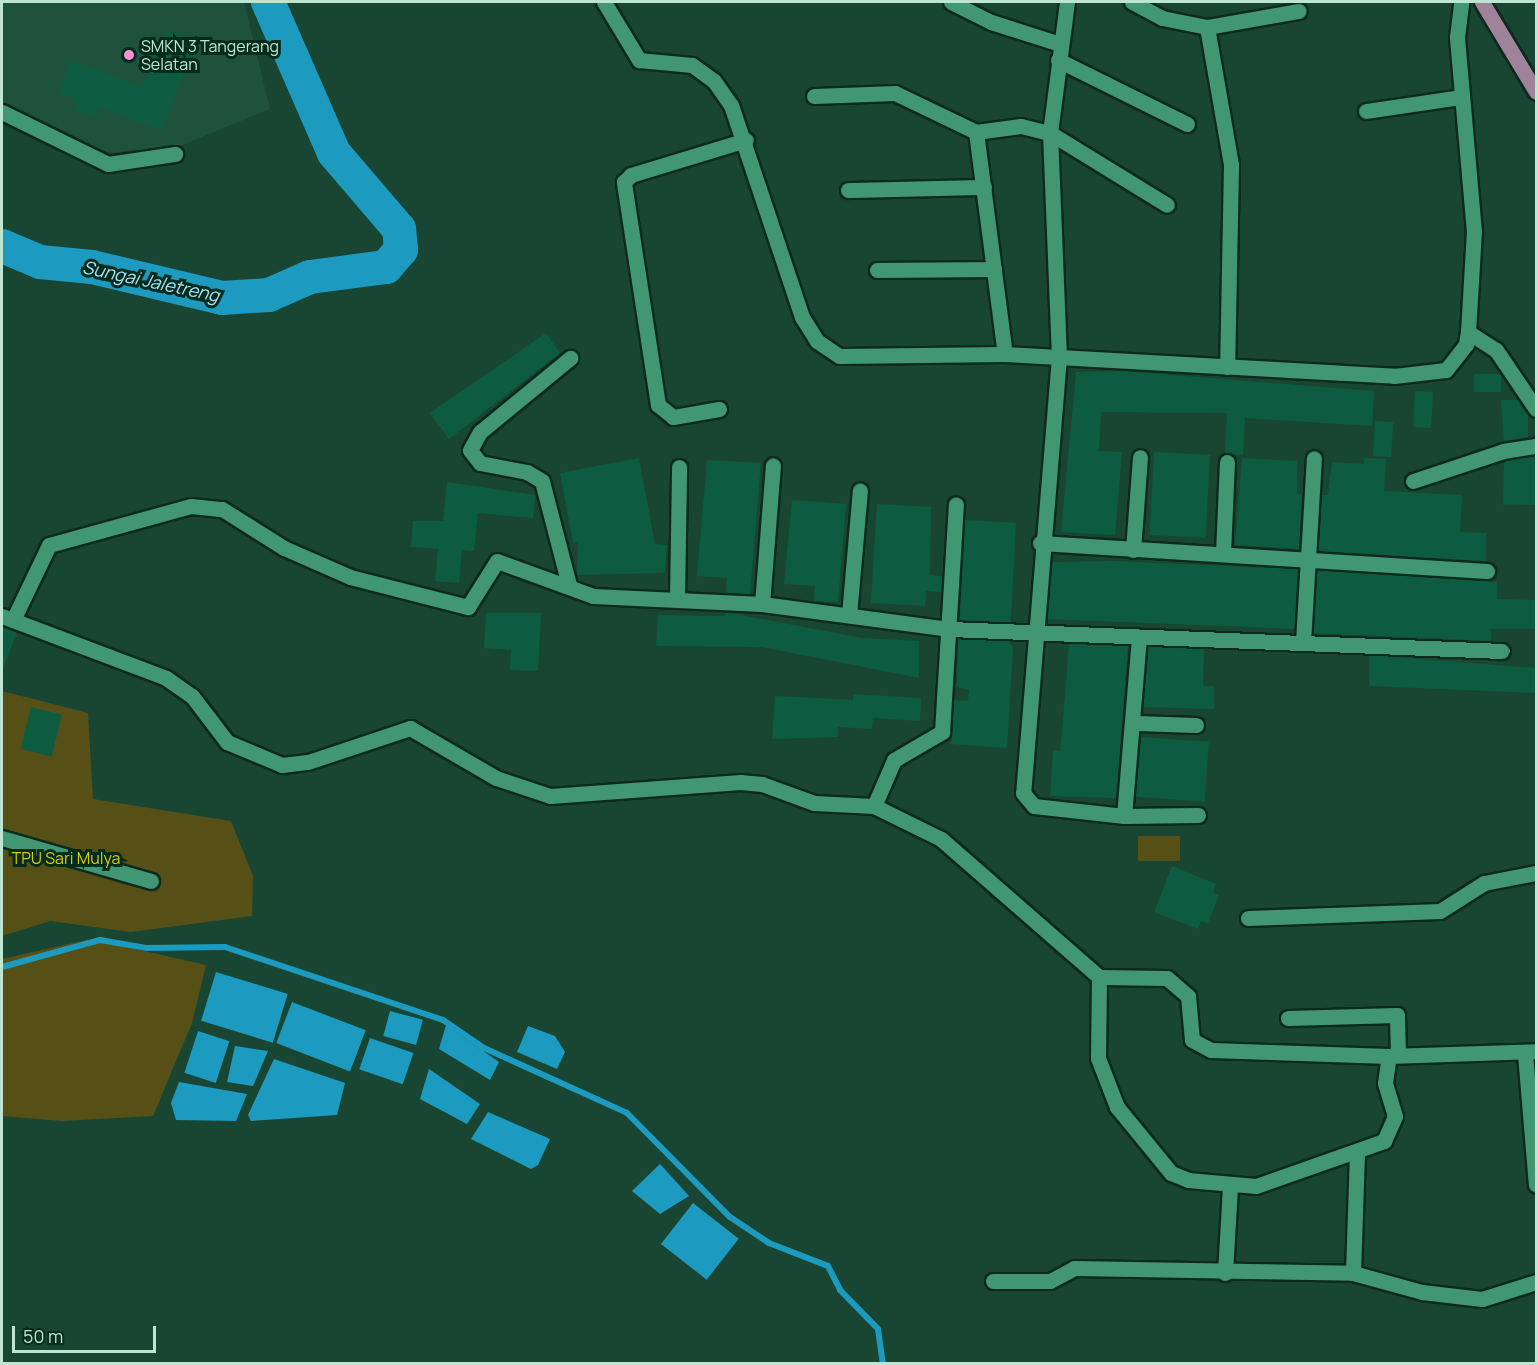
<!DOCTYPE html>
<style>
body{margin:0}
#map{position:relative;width:1538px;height:1365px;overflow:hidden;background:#184633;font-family:Manrope,sans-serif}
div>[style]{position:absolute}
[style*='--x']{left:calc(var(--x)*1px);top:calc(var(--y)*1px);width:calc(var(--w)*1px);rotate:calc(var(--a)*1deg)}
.built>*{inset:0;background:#1e523d}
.green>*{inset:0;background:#565017;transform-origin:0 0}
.water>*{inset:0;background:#1d9abf;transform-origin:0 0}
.stream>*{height:6px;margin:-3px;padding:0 3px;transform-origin:3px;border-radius:3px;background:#1d9abf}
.river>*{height:34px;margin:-17px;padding:0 17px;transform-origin:17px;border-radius:17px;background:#1d9abf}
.building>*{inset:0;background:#0d5c41;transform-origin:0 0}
.roads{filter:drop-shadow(2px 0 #0e291e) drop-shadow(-2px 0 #0e291e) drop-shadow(0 2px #0e291e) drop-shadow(0 -2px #0e291e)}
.minor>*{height:15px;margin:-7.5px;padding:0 7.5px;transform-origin:7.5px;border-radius:7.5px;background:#419774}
.major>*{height:15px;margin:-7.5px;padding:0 7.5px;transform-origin:7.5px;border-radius:7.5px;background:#9e839b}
.dots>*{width:16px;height:16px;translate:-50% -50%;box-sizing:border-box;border:3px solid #042b1c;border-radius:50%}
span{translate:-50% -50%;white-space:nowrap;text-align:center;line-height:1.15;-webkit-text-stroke:6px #042b1c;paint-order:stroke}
.poi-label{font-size:16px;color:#bde5d1}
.left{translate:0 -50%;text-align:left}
.park-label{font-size:16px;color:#d9c90c}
.water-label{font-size:18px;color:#a5e1f8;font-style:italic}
.frame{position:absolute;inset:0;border:3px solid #bde5d1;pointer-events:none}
.scale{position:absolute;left:12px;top:1326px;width:144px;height:27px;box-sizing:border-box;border:3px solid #bde5d1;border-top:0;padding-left:8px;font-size:18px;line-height:21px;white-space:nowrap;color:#bde5d1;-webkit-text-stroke:4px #042b1c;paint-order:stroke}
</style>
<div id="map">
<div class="built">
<i style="clip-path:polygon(2px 2px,244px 2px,270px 109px,180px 146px,105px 153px,2px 109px)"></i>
</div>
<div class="green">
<i style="clip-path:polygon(2px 691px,88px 713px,93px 799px,231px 821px,253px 876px,252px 916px,131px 932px,50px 921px,2px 936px)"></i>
<i style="left:1138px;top:836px;width:42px;height:25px"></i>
<i style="clip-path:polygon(91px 939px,206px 965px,192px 1023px,153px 1116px,62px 1121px,2px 1116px,2px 959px)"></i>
</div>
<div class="water">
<i style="left:216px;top:972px;width:75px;height:51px;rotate:17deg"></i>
<i style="left:292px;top:1002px;width:79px;height:44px;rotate:21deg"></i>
<i style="left:390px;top:1011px;width:34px;height:26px;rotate:15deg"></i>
<i style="clip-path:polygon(446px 1025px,499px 1062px,490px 1080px,439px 1049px)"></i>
<i style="clip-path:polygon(528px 1026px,555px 1036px,565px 1052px,557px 1069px,517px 1052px)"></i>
<i style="left:198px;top:1031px;width:33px;height:44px;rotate:18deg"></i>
<i style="left:370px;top:1038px;width:46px;height:33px;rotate:19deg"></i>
<i style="clip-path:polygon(235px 1046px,268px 1051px,253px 1086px,227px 1082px)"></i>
<i style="clip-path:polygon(274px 1059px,345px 1083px,337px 1115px,251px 1121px,248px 1115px)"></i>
<i style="clip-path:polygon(429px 1069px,480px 1104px,467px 1124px,420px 1099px)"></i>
<i style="clip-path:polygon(179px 1082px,247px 1094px,236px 1121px,176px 1120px,171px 1103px)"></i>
<i style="clip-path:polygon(488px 1112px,550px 1139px,538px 1165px,531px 1169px,471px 1139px)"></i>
<i style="clip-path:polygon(660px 1164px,689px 1196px,660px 1214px,632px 1191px)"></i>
<i style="left:693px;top:1203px;width:58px;height:52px;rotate:38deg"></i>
</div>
<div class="stream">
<i style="--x:2;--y:967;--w:102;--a:-15.4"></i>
<i style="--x:100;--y:940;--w:48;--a:9.7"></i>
<i style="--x:147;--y:948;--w:78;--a:-0.7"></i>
<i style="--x:225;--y:947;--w:230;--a:18.5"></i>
<i style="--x:443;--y:1020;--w:50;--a:34.3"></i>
<i style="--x:484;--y:1048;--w:157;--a:24.4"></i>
<i style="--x:627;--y:1113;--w:146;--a:45.3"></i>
<i style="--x:730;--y:1217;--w:47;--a:33.7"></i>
<i style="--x:769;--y:1243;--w:63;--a:21.3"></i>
<i style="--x:828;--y:1266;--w:27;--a:63"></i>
<i style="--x:840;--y:1290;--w:54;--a:45.7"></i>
<i style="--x:878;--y:1329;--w:35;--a:82"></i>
</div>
<div class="river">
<i style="--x:2;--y:246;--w:41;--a:22.8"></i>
<i style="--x:40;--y:262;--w:52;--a:5.5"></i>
<i style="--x:92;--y:267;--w:134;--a:13.4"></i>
<i style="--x:222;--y:298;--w:47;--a:-3.7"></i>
<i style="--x:269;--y:295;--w:45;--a:-23.7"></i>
<i style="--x:310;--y:277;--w:77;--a:-7.5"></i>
<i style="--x:386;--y:267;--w:23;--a:-49"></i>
<i style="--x:401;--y:250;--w:21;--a:-95"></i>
<i style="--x:399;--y:229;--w:100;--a:-130.5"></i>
<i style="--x:334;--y:153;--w:165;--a:-113.6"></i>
</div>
<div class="building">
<i style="clip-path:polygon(166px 29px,197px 41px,161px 131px,100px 107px,96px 118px,75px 109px,78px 101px,59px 93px,71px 60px,142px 87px)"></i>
<i style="clip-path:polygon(546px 333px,560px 353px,449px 439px,430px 413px)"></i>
<i style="clip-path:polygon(1122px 371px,1374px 391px,1372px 426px,1245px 418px,1243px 455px,1225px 453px,1227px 413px,1101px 412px,1099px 451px,1122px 452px,1115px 535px,1061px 532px,1076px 372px)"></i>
<i style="left:1474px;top:374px;width:27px;height:18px"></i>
<i style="left:1415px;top:391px;width:18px;height:36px;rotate:3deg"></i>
<i style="clip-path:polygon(1501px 400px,1518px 400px,1528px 415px,1528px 437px,1504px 441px)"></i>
<i style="left:1375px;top:421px;width:18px;height:35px;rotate:3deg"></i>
<i style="left:1154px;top:452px;width:56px;height:83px;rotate:3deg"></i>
<i style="left:1536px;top:456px;width:49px;height:32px;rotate:91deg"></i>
<i style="clip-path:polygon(639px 458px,655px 544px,667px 545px,665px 573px,577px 575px,578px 542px,573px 543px,560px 473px)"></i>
<i style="clip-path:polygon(1242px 458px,1297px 461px,1297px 494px,1302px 494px,1299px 549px,1235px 545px)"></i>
<i style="clip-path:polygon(1364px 458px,1386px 459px,1384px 491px,1462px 495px,1460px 532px,1486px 533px,1486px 561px,1318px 551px,1322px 495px,1328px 495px,1332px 462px,1364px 464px)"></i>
<i style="clip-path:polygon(707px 460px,761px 463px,750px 594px,726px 593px,727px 578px,697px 576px)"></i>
<i style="clip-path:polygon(447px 482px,535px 495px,533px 518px,478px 513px,474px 551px,462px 550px,459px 583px,435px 581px,438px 549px,411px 547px,413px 521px,443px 521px)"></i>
<i style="clip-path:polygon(792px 500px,846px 504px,838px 602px,814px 601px,815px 586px,784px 584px)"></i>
<i style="clip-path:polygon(877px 504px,931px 507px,930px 575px,942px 576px,941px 592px,926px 591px,925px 606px,871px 603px)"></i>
<i style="left:965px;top:520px;width:51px;height:100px;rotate:3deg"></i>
<i style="clip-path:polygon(1113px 561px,1298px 569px,1294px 629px,1047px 619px,1052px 562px)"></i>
<i style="clip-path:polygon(1317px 570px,1497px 582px,1497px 599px,1535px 600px,1535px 629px,1491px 629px,1491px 641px,1313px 633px)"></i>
<i style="clip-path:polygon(725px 612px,862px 638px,919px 641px,919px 678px,762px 647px,656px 646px,658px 615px,725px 616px)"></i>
<i style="clip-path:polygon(486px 613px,541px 613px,538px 671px,510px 670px,511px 650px,484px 648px)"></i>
<i style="clip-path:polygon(2px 626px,17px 632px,3px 669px,2px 669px)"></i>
<i style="clip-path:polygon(958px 639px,1008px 641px,1013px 648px,1007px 748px,951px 744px,954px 700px,968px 701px,969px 690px,957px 687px)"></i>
<i style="clip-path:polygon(1069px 644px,1128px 646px,1116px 798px,1050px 796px,1053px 750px,1060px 751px,1062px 732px)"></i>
<i style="clip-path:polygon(1148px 647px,1204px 649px,1203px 686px,1214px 686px,1214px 709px,1143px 707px)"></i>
<i style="clip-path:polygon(1369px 655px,1536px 668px,1536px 693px,1369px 686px)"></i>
<i style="clip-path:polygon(853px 694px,921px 698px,920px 721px,873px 718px,872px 729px,838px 727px,838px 737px,772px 739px,775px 696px,853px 700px)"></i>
<i style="left:31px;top:707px;width:32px;height:43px;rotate:14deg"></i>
<i style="left:1140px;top:737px;width:69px;height:60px;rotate:4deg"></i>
<i style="clip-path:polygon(1172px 866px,1216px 884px,1213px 893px,1219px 895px,1208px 923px,1201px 921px,1198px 929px,1154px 912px)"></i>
</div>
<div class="roads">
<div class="minor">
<i style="--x:604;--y:2;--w:68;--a:58.9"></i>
<i style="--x:639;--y:60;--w:53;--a:5.4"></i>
<i style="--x:692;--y:65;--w:27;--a:36"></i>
<i style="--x:714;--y:81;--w:29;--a:55"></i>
<i style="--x:731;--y:105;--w:224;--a:71.5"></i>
<i style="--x:802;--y:317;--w:28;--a:58"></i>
<i style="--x:817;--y:341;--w:27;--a:34"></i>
<i style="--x:839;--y:356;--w:166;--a:-0.7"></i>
<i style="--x:1005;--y:354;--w:390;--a:3.2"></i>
<i style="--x:1394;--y:376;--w:52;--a:-6.6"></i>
<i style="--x:1446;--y:370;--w:33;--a:-52"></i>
<i style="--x:1466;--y:344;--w:12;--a:-81"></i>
<i style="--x:1468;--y:332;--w:100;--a:-86.6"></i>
<i style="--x:1474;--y:232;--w:196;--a:-95"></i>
<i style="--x:1457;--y:37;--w:35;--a:-83"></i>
<i style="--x:951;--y:2;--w:45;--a:26.6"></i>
<i style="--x:991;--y:22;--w:72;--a:17.7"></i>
<i style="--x:1067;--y:2;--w:132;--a:97.4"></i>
<i style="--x:1050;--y:133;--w:224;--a:87.7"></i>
<i style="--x:1059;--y:357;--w:437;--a:94.7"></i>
<i style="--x:1023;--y:793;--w:17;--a:50"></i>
<i style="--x:1034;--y:806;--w:91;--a:6.3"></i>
<i style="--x:1124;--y:816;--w:74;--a:-0.8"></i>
<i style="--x:1132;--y:2;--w:34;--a:28"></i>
<i style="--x:1162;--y:18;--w:46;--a:11.3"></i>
<i style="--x:1207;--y:27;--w:140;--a:80.1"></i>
<i style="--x:1231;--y:165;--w:202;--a:91.1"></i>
<i style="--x:1207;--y:27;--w:93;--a:-9.9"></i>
<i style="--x:1058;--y:60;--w:144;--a:26.4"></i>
<i style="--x:814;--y:96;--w:81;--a:-2.1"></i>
<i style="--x:895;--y:93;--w:90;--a:25.7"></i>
<i style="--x:976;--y:132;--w:224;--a:82.6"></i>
<i style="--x:1366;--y:111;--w:96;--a:-8.4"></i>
<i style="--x:2;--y:112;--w:118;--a:26.1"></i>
<i style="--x:108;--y:164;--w:68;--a:-8.5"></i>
<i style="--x:976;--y:132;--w:45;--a:-7.6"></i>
<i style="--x:1021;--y:126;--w:30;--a:14"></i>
<i style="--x:1050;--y:133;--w:137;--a:31.6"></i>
<i style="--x:848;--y:190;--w:136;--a:-1.3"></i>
<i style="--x:877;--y:270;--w:117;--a:-0.5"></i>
<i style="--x:1468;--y:332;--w:33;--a:33"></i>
<i style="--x:1496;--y:350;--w:71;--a:55.9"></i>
<i style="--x:719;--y:409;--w:47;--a:170.1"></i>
<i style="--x:673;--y:417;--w:19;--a:-141"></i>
<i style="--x:658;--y:405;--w:226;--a:-98.7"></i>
<i style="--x:624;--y:182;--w:10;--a:-45"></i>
<i style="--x:631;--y:175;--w:120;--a:-16.9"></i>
<i style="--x:1413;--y:481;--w:95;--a:-18.4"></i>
<i style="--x:1503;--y:451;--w:33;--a:-9"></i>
<i style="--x:1040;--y:543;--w:448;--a:3.6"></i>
<i style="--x:1133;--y:550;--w:93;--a:-85.7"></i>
<i style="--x:1223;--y:553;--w:91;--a:-87.5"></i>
<i style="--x:569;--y:585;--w:107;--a:-104.6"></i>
<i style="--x:542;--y:481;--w:17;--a:-149"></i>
<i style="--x:527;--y:472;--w:48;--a:-169.2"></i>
<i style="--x:480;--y:463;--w:16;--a:-128"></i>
<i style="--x:470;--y:450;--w:21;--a:-61"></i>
<i style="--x:480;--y:432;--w:117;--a:-39.4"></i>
<i style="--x:677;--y:599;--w:132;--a:-89.1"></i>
<i style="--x:762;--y:604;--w:139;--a:-85.5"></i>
<i style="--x:849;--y:615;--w:125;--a:-85"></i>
<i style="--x:2;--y:616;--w:175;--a:20.7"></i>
<i style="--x:166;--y:678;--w:32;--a:35"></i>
<i style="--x:192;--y:696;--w:58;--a:52.7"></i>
<i style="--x:227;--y:742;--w:60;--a:22.7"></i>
<i style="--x:282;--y:765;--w:26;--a:-7"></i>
<i style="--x:308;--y:762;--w:108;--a:-18.4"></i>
<i style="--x:410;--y:728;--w:99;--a:30.2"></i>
<i style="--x:496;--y:778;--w:57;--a:18.4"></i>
<i style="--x:550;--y:796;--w:191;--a:-4.2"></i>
<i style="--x:740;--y:782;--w:22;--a:5"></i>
<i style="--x:762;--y:784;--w:55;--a:20.1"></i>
<i style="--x:814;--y:803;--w:60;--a:2.9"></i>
<i style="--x:874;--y:806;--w:75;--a:26.2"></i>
<i style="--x:941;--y:839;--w:210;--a:41.1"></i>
<i style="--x:1099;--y:977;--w:68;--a:0.8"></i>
<i style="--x:1167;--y:978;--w:28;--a:41"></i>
<i style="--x:1188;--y:996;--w:44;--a:84.8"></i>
<i style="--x:1192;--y:1040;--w:21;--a:28"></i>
<i style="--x:1211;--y:1050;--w:178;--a:1.9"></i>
<i style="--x:1389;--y:1056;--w:147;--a:-1.9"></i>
<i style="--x:13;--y:620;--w:83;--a:-64.4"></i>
<i style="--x:49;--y:545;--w:147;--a:-15.4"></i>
<i style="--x:191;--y:506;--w:31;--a:6"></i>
<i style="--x:222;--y:509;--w:73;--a:32.2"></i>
<i style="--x:284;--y:548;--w:72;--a:23.7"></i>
<i style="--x:350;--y:577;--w:122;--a:14.3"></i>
<i style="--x:468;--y:607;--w:54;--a:-57.8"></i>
<i style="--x:497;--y:561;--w:102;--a:20"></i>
<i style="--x:593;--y:596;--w:169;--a:2.7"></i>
<i style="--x:762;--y:604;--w:190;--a:7.6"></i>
<i style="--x:950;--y:629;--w:552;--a:2.28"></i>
<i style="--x:1303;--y:642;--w:184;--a:-86.6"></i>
<i style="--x:1136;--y:723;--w:60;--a:1.9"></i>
<i style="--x:874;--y:806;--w:50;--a:-66.5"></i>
<i style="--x:894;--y:760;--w:56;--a:-30.3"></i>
<i style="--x:942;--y:732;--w:228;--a:-86.5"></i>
<i style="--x:1124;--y:816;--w:180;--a:-85.2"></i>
<i style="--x:2;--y:838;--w:155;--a:16.1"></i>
<i style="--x:1248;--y:918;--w:192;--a:-2.1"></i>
<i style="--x:1440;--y:911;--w:52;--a:-32.5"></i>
<i style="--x:1484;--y:883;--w:53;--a:-10.9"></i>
<i style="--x:1099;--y:977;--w:81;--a:90.7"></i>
<i style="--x:1098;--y:1058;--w:53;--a:68.8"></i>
<i style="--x:1117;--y:1107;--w:85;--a:50.7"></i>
<i style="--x:1171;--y:1173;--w:18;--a:22"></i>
<i style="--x:1188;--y:1180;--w:68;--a:5"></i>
<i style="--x:1256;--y:1186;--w:136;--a:-19.4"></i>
<i style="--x:1384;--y:1141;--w:27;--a:-66"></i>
<i style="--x:1395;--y:1116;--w:34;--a:-107"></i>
<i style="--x:1385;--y:1083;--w:27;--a:-82"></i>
<i style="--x:1288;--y:1018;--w:109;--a:-1.6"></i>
<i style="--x:1397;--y:1015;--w:40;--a:88.6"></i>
<i style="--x:1525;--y:1054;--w:131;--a:85.2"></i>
<i style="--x:1225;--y:1273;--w:87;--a:-86.7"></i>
<i style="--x:1353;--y:1273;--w:72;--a:15.4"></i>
<i style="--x:1422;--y:1292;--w:60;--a:6.7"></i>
<i style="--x:1482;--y:1299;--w:57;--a:-17.5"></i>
<i style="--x:993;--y:1281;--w:57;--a:0"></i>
<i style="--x:1050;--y:1281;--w:27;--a:-28"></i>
<i style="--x:1074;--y:1268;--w:279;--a:1"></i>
<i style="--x:1353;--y:1273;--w:120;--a:-88.1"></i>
</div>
<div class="major">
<i style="--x:1482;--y:2;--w:105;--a:59"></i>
</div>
</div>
<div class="dots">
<i style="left:129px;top:55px;background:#f790ce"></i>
</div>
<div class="poi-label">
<span class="left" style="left:141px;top:55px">SMKN 3 Tangerang<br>Selatan</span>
</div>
<div class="park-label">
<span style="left:66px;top:858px">TPU Sari Mulya</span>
</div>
<div class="water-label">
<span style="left:151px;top:281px;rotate:12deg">Sungai Jaletreng</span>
</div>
<div class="frame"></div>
<div class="scale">50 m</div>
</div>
